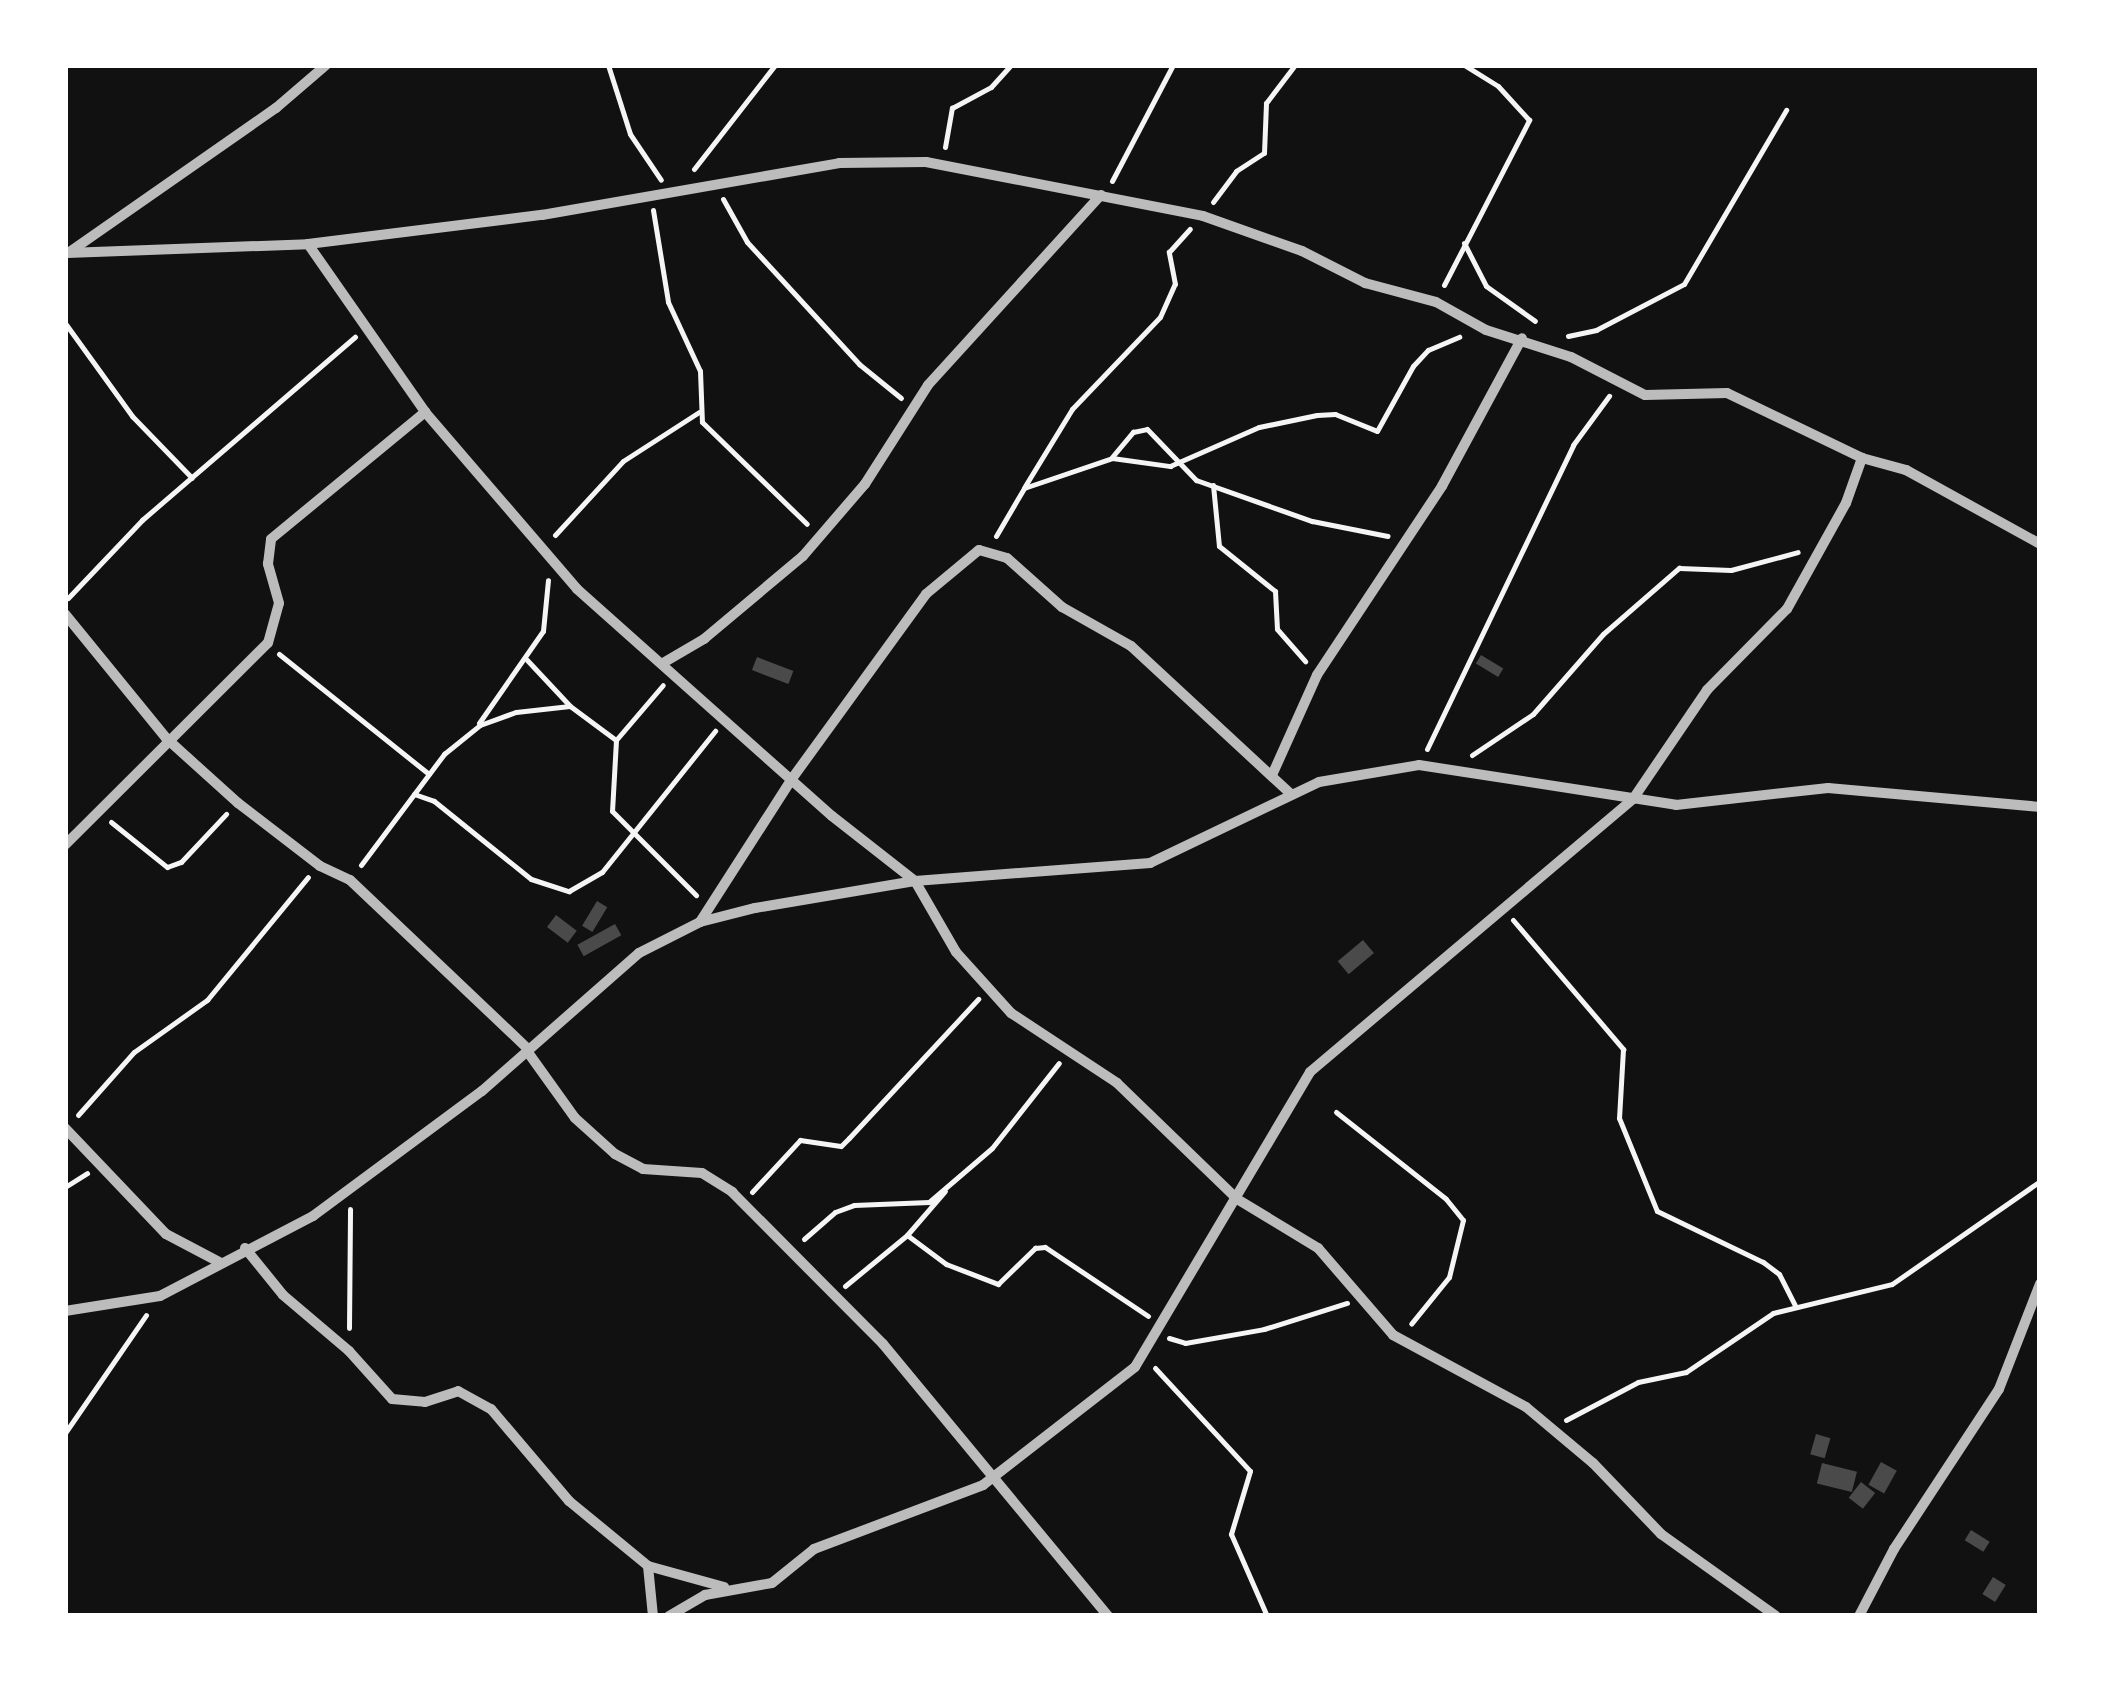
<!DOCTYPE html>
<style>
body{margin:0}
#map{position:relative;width:2105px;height:1681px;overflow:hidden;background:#111;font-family:Figtree,sans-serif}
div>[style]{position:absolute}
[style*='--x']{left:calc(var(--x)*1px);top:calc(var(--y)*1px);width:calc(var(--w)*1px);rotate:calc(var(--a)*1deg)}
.building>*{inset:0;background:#4a4a4a;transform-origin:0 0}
.path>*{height:5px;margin:-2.5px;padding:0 2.5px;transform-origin:2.5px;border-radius:2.5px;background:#f5f5f5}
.minor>*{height:10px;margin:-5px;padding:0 5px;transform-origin:5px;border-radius:5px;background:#bcbcbc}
span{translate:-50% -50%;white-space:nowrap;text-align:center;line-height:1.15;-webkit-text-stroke:10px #fff;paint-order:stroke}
.frame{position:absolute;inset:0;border:68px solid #fff;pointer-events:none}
</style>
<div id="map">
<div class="building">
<i style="left:1481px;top:655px;width:26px;height:10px;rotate:31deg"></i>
<i style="left:757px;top:657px;width:39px;height:14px;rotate:21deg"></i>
<i style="left:597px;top:901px;width:12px;height:29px;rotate:31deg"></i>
<i style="left:556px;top:915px;width:26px;height:15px;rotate:37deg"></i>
<i style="left:615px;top:924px;width:13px;height:43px;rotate:61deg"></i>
<i style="left:1363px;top:940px;width:17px;height:33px;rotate:50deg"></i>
<i style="left:1816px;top:1434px;width:15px;height:21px;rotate:16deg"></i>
<i style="left:1881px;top:1462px;width:18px;height:26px;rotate:29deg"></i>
<i style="left:1822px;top:1463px;width:36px;height:21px;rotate:14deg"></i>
<i style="left:1861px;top:1482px;width:18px;height:20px;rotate:38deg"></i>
<i style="left:1971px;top:1530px;width:22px;height:12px;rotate:32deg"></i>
<i style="left:1993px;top:1577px;width:15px;height:20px;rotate:32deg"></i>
</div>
<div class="path">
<i style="--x:608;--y:65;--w:72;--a:72.3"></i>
<i style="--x:630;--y:134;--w:55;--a:56"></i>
<i style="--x:945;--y:147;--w:40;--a:-80"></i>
<i style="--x:952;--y:108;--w:44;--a:-28.3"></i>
<i style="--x:991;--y:87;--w:30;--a:-48"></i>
<i style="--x:694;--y:169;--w:132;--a:-52.1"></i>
<i style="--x:1112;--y:181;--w:131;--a:-62.3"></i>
<i style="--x:723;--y:199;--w:49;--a:60.8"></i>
<i style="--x:747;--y:242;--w:166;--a:47.4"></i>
<i style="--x:859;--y:364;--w:54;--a:39"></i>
<i style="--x:1213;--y:202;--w:39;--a:-53"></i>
<i style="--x:1236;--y:171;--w:33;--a:-33"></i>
<i style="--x:1264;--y:153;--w:50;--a:-87.7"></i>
<i style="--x:1266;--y:103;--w:48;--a:-52.7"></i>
<i style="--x:653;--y:210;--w:93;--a:80.7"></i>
<i style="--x:668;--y:302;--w:76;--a:65.1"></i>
<i style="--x:700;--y:371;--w:51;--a:87.8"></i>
<i style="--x:702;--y:422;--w:146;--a:44.2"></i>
<i style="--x:1464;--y:243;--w:48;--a:62.9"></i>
<i style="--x:1486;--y:286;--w:60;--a:35.5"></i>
<i style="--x:1444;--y:285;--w:186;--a:-62.7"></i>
<i style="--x:1529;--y:120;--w:46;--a:-132.4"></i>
<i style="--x:1498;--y:86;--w:40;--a:-148"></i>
<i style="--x:65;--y:323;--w:115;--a:54.2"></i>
<i style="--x:132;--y:416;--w:86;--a:45.9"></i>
<i style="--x:1568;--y:336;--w:29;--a:-12"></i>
<i style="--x:1596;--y:330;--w:99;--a:-27.6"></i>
<i style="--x:1684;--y:284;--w:202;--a:-59.6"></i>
<i style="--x:1112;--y:457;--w:33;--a:-50"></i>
<i style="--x:1133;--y:432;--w:14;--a:-12"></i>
<i style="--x:1147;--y:429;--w:71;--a:46.1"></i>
<i style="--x:1196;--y:480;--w:123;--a:19.5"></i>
<i style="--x:1312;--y:521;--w:77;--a:11.2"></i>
<i style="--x:1213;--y:485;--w:61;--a:84.4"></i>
<i style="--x:1219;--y:546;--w:72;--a:38.8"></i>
<i style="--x:1275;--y:591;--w:38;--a:87"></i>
<i style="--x:1277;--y:629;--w:43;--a:48.8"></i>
<i style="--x:1025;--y:486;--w:90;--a:-58.6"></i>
<i style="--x:1072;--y:409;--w:127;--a:-46.3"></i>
<i style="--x:1160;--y:317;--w:36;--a:-66"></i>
<i style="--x:1175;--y:284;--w:33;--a:-101"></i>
<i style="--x:1169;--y:252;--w:31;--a:-48"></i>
<i style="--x:555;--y:535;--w:100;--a:-47.4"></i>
<i style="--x:623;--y:461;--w:90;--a:-32.8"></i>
<i style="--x:996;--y:536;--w:56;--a:-59.7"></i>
<i style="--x:1024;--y:488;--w:93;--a:-18.8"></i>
<i style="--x:1112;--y:458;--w:59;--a:7.9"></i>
<i style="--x:1170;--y:466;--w:97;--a:-23.7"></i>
<i style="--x:1259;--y:427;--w:59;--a:-11.7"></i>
<i style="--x:1317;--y:415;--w:18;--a:-3"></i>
<i style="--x:1335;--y:414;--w:45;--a:22"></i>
<i style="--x:1377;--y:431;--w:74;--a:-61"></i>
<i style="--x:1413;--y:366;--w:22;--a:-47"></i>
<i style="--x:1428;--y:350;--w:34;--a:-23"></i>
<i style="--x:68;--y:598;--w:108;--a:-46.5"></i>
<i style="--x:142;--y:520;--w:281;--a:-40.7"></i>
<i style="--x:279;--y:654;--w:192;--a:38.7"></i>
<i style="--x:527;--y:660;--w:63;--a:46.9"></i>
<i style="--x:479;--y:723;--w:112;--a:-55.2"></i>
<i style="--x:543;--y:631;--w:51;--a:-84.4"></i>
<i style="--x:616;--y:740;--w:71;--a:93.2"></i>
<i style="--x:612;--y:811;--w:119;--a:45"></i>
<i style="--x:1427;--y:749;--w:337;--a:-64.3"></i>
<i style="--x:1573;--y:445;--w:61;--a:-53.7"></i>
<i style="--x:1472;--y:755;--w:73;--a:-33.9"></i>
<i style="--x:1533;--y:714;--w:106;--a:-48.8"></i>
<i style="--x:1603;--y:634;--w:101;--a:-41"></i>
<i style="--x:1679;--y:568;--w:52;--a:2.2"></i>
<i style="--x:1731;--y:570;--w:69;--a:-15"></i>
<i style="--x:414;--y:794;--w:21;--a:19"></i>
<i style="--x:434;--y:801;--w:124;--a:38.8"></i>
<i style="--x:531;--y:879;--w:40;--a:18"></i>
<i style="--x:569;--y:891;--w:38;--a:-30"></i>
<i style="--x:602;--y:872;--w:181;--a:-51.3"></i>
<i style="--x:111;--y:822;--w:72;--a:38.8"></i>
<i style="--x:167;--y:867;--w:15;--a:-20"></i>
<i style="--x:181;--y:862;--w:66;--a:-46.8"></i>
<i style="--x:361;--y:865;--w:139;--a:-53.2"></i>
<i style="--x:444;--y:754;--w:46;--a:-38.9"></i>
<i style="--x:480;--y:725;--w:38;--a:-20"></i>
<i style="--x:516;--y:712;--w:54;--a:-6.3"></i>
<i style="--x:570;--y:706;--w:57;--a:36.5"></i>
<i style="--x:616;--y:740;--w:72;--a:-49.5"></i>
<i style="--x:1513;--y:920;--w:170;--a:49.5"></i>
<i style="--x:1623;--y:1049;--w:69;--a:93.3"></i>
<i style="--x:1619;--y:1118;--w:100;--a:67.8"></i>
<i style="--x:1657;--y:1211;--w:118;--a:25.7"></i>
<i style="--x:1763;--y:1262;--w:20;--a:37"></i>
<i style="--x:1779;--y:1274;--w:36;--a:63"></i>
<i style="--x:1336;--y:1112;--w:140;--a:38.3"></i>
<i style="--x:1446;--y:1199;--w:27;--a:51"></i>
<i style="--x:1463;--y:1220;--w:59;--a:103.8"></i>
<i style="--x:1449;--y:1277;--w:60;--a:129"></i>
<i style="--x:78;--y:1115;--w:84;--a:-48.4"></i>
<i style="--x:134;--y:1052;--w:90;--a:-35.5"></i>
<i style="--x:207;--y:1000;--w:159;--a:-50.6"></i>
<i style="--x:65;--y:1187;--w:26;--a:-32"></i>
<i style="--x:752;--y:1192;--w:71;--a:-47.3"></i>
<i style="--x:800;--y:1140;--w:41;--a:8.3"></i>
<i style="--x:841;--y:1146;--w:11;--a:-45"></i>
<i style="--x:849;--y:1138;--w:190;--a:-47.1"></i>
<i style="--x:907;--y:1235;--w:49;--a:36.6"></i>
<i style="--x:946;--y:1264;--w:56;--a:21"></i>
<i style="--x:998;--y:1284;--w:52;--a:-44.2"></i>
<i style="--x:1035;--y:1248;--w:10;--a:-6"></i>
<i style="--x:1045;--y:1247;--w:124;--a:33.8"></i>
<i style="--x:804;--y:1239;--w:41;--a:-41.1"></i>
<i style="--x:835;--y:1212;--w:20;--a:-20"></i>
<i style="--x:854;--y:1205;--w:75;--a:-2.3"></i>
<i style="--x:929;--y:1202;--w:83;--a:-40.6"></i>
<i style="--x:992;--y:1148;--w:108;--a:-51.8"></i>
<i style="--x:845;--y:1286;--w:80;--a:-39.4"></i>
<i style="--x:907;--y:1235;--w:58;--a:-49.2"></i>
<i style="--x:349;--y:1328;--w:119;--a:-89.5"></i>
<i style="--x:1169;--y:1338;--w:17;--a:17"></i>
<i style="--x:1185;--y:1343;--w:80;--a:-10"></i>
<i style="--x:1264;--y:1329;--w:87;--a:-17.4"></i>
<i style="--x:1155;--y:1368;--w:140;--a:47.3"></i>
<i style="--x:1250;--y:1471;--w:66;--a:106.8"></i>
<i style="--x:1231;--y:1534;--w:90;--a:66.3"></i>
<i style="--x:1566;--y:1420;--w:81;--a:-27.8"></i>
<i style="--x:1638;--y:1382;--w:49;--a:-11.8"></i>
<i style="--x:1686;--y:1372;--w:105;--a:-34.1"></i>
<i style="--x:1773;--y:1313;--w:122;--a:-13.7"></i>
<i style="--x:1892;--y:1284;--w:180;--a:-34.8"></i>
<i style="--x:65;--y:1433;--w:143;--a:-55.5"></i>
</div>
<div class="minor">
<i style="--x:308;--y:244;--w:205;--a:55.1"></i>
<i style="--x:425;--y:412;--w:233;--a:49.3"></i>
<i style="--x:577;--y:589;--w:341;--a:41.7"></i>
<i style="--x:832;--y:816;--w:105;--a:38.1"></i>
<i style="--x:915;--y:881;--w:82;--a:60"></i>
<i style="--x:956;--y:952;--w:82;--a:48"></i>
<i style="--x:1011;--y:1013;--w:127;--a:33.4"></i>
<i style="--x:1117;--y:1083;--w:167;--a:44"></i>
<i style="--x:1237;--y:1199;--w:95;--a:31.2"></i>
<i style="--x:1318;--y:1248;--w:115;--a:49.2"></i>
<i style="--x:1393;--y:1335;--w:151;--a:28.4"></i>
<i style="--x:1526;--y:1407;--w:87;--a:39.9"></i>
<i style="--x:1593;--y:1463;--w:98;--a:46.2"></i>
<i style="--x:1661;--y:1534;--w:141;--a:35.5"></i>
<i style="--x:67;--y:253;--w:241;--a:-2.1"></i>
<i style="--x:308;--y:244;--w:236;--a:-7.1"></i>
<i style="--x:542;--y:215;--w:302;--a:-9.9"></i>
<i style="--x:839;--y:163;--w:87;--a:-0.7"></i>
<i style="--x:926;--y:162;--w:282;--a:11"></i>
<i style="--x:1203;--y:216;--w:105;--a:19.5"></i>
<i style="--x:1302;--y:251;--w:71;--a:26.9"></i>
<i style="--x:1365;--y:283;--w:73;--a:15"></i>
<i style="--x:1436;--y:302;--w:57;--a:29.2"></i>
<i style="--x:1486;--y:330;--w:89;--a:17.6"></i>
<i style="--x:1571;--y:357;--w:83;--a:27.2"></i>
<i style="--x:1645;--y:395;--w:82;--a:-1.4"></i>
<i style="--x:1727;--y:393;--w:150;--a:25.7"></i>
<i style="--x:1862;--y:458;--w:46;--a:15.3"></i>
<i style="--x:1906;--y:470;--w:153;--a:28.9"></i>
<i style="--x:68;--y:253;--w:254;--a:-34.9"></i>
<i style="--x:276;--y:108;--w:66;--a:-40.7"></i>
<i style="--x:65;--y:614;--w:160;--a:50.8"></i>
<i style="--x:166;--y:738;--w:97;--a:42.1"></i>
<i style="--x:238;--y:803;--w:103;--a:37.5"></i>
<i style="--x:320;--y:866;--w:33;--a:25"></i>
<i style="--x:350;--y:880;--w:247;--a:43.5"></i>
<i style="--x:663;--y:663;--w:48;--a:-30.3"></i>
<i style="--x:704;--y:639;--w:129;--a:-40"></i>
<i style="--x:803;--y:556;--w:95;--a:-49.3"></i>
<i style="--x:865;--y:484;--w:117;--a:-57.5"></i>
<i style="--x:928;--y:385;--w:257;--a:-47.7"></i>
<i style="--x:1273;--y:773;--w:107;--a:-65.8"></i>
<i style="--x:1317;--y:675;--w:227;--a:-56.5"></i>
<i style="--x:1442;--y:486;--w:168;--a:-61.6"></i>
<i style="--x:65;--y:845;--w:286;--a:-44.9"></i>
<i style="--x:268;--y:643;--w:41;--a:-74.6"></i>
<i style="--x:279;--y:603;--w:41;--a:-105.8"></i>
<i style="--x:268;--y:564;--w:25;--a:-83"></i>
<i style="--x:271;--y:539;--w:200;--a:-39.5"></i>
<i style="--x:700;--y:922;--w:169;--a:-57.3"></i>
<i style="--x:791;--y:780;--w:230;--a:-54"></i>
<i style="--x:926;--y:594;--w:69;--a:-39.7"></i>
<i style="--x:979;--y:550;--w:29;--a:16"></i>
<i style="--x:1007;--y:558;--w:74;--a:41.7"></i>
<i style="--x:1062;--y:607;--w:79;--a:29.5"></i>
<i style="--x:1131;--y:646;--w:217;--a:42.8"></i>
<i style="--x:527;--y:1051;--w:82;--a:54.4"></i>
<i style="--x:575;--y:1118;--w:54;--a:42"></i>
<i style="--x:615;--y:1154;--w:32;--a:28"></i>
<i style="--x:643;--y:1169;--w:59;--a:3.9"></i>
<i style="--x:702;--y:1173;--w:36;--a:32"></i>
<i style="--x:732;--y:1192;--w:214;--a:45.2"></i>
<i style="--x:883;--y:1344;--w:353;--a:50.4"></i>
<i style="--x:65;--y:1128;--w:146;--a:46.4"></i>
<i style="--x:166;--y:1234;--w:60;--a:27.8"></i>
<i style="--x:245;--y:1248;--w:60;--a:51"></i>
<i style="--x:283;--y:1295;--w:87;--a:40.3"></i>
<i style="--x:349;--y:1351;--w:64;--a:48.1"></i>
<i style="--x:392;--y:1399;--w:33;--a:5"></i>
<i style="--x:425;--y:1402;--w:35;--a:-18"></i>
<i style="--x:458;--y:1391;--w:38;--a:29"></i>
<i style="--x:491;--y:1409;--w:121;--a:49.7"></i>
<i style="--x:569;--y:1501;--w:102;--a:39.4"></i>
<i style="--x:648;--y:1566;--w:50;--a:84.3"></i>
<i style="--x:65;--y:1311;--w:96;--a:-9"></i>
<i style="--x:160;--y:1296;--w:173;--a:-27.6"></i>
<i style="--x:313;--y:1216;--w:210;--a:-36.5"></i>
<i style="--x:482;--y:1091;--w:209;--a:-41.3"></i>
<i style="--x:639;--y:953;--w:68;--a:-26.9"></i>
<i style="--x:700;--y:922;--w:57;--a:-14.3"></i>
<i style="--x:755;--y:908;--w:162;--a:-9.6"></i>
<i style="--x:915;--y:881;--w:236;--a:-4.4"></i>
<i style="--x:1150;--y:863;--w:187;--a:-25.6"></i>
<i style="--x:1319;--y:782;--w:101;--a:-9.6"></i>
<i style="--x:1419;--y:765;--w:260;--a:8.8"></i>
<i style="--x:1676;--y:805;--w:153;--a:-6.4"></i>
<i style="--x:1828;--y:788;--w:213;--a:5.1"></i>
<i style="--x:648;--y:1566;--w:79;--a:15.4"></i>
<i style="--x:669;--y:1616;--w:42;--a:-30.3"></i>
<i style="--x:705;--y:1595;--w:68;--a:-10.2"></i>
<i style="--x:772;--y:1583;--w:54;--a:-39"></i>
<i style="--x:814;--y:1549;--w:181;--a:-20.7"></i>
<i style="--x:983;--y:1485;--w:192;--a:-37.8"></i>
<i style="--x:1135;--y:1367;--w:343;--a:-59.3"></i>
<i style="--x:1310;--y:1072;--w:423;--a:-40.2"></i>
<i style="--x:1633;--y:799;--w:132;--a:-55.8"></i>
<i style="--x:1707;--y:690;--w:114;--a:-45.4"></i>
<i style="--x:1787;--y:609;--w:121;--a:-60.9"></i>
<i style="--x:1846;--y:503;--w:48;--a:-70.4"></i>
<i style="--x:1859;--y:1616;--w:76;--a:-62.4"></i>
<i style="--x:1894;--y:1549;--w:191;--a:-56.7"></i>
<i style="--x:1999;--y:1389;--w:113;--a:-68.7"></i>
</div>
<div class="frame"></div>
</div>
